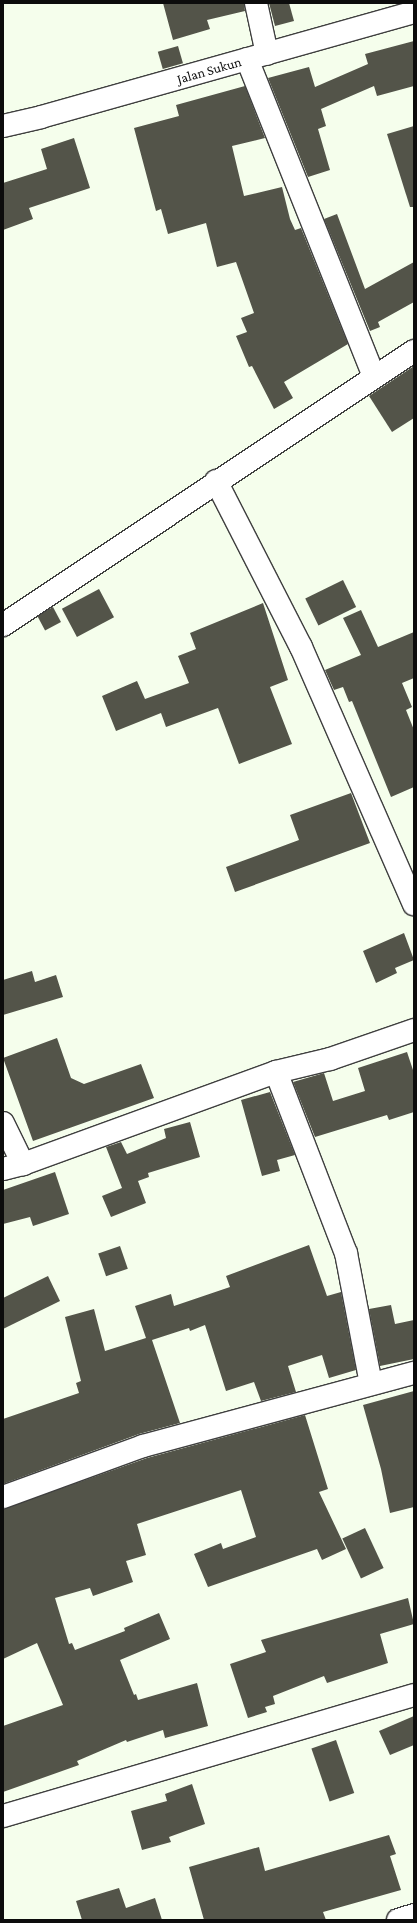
<!DOCTYPE html>
<style>
body{margin:0}
#map{position:relative;width:417px;height:1923px;overflow:hidden;background:#f5feec;font-family:"Crimson Pro",serif}
div>[style]{position:absolute}
[style*='--x']{left:calc(var(--x)*1px);top:calc(var(--y)*1px);width:calc(var(--w)*1px);rotate:calc(var(--a)*1deg)}
.building>*{inset:0;background:#535449;transform-origin:0 0}
.roads{filter:drop-shadow(1px 0 #3f3f3f) drop-shadow(-1px 0 #3f3f3f) drop-shadow(0 1px #3f3f3f) drop-shadow(0 -1px #3f3f3f)}
.street>*{height:22px;margin:-11px;padding:0 11px;transform-origin:11px;border-radius:11px;background:#fff}
span{translate:-50% -50%;white-space:nowrap;text-align:center;line-height:1.15;-webkit-text-stroke:4px #fff;paint-order:stroke}
.street-label{font-size:14px;color:#0c0c0c}
.frame{position:absolute;inset:0;border:4px solid #0c0c0c;pointer-events:none}
</style>
<div id="map">
<div class="building">
<i style="clip-path:polygon(163px 3px,244px 3px,245px 11px,207px 20px,210px 29px,173px 40px)"></i>
<i style="clip-path:polygon(269px 3px,289px 3px,294px 21px,275px 26px)"></i>
<i style="clip-path:polygon(414px 41px,414px 86px,377px 96px,374px 86px,321px 109px,326px 126px,318px 129px,330px 170px,308px 177px,268px 78px,309px 67px,315px 87px,368px 64px,365px 54px)"></i>
<i style="left:178px;top:46px;width:18px;height:21px;rotate:74deg"></i>
<i style="clip-path:polygon(245px 86px,265px 138px,232px 146px,244px 196px,282px 187px,290px 219px,295px 230px,301px 228px,348px 344px,284px 382px,293px 398px,274px 409px,252px 366px,249px 367px,236px 336px,247px 332px,241px 318px,254px 313px,236px 262px,217px 267px,206px 223px,168px 234px,161px 209px,156px 211px,134px 128px,179px 116px,176px 105px)"></i>
<i style="clip-path:polygon(414px 126px,414px 207px,410px 207px,387px 134px)"></i>
<i style="clip-path:polygon(74px 138px,90px 188px,29px 208px,33px 219px,3px 230px,3px 183px,47px 169px,41px 149px)"></i>
<i style="clip-path:polygon(337px 214px,365px 289px,414px 262px,414px 302px,378px 322px,380px 327px,370px 331px,324px 219px)"></i>
<i style="clip-path:polygon(414px 366px,414px 418px,392px 432px,369px 396px)"></i>
<i style="left:343px;top:580px;width:30px;height:42px;rotate:64deg"></i>
<i style="left:99px;top:589px;width:32px;height:42px;rotate:62deg"></i>
<i style="clip-path:polygon(263px 603px,288px 680px,270px 687px,292px 744px,239px 764px,218px 708px,166px 727px,161px 713px,116px 731px,102px 696px,137px 681px,145px 699px,189px 683px,178px 656px,196px 649px,190px 633px)"></i>
<i style="left:53px;top:607px;width:17px;height:18px;rotate:62deg"></i>
<i style="clip-path:polygon(361px 610px,378px 647px,414px 632px,414px 678px,402px 683px,412px 707px,406px 710px,414px 730px,414px 787px,391px 797px,352px 701px,349px 702px,343px 687px,334px 690px,325px 670px,361px 655px,343px 618px)"></i>
<i style="clip-path:polygon(351px 793px,370px 843px,235px 892px,226px 867px,299px 840px,290px 815px)"></i>
<i style="clip-path:polygon(404px 933px,414px 960px,395px 968px,397px 973px,376px 983px,363px 951px)"></i>
<i style="clip-path:polygon(32px 971px,35px 982px,56px 975px,63px 997px,3px 1015px,3px 980px)"></i>
<i style="clip-path:polygon(57px 1038px,71px 1078px,84px 1084px,141px 1064px,154px 1098px,33px 1141px,3px 1058px)"></i>
<i style="clip-path:polygon(407px 1052px,414px 1073px,414px 1112px,389px 1120px,387px 1115px,315px 1137px,293px 1082px,324px 1073px,333px 1101px,365px 1091px,358px 1068px)"></i>
<i style="clip-path:polygon(270px 1092px,295px 1155px,277px 1160px,280px 1171px,262px 1176px,241px 1100px)"></i>
<i style="clip-path:polygon(190px 1122px,200px 1157px,148px 1173px,149px 1177px,138px 1181px,146px 1203px,111px 1217px,102px 1196px,122px 1188px,106px 1147px,121px 1142px,127px 1154px,166px 1138px,164px 1129px)"></i>
<i style="clip-path:polygon(55px 1172px,69px 1214px,33px 1226px,30px 1217px,3px 1224px,3px 1190px)"></i>
<i style="clip-path:polygon(309px 1245px,327px 1296px,341px 1292px,356px 1370px,329px 1378px,322px 1355px,288px 1366px,296px 1392px,261px 1401px,254px 1382px,226px 1391px,205px 1325px,190px 1331px,189px 1328px,152px 1340px,180px 1423px,139px 1434px,3px 1484px,3px 1419px,79px 1393px,76px 1383px,81px 1381px,65px 1317px,94px 1309px,105px 1351px,146px 1338px,135px 1306px,171px 1294px,174px 1306px,230px 1287px,226px 1276px)"></i>
<i style="left:120px;top:1246px;width:24px;height:23px;rotate:71deg"></i>
<i style="clip-path:polygon(48px 1276px,60px 1301px,3px 1329px,3px 1298px)"></i>
<i style="clip-path:polygon(391px 1305px,395px 1324px,414px 1320px,414px 1359px,380px 1366px,369px 1309px)"></i>
<i style="clip-path:polygon(414px 1391px,414px 1507px,390px 1513px,381px 1469px,363px 1405px)"></i>
<i style="clip-path:polygon(305px 1415px,328px 1489px,319px 1492px,346px 1549px,322px 1560px,317px 1549px,208px 1587px,194px 1554px,221px 1543px,223px 1549px,256px 1537px,241px 1490px,137px 1524px,146px 1555px,126px 1561px,133px 1582px,93px 1596px,90px 1588px,55px 1598px,69px 1644px,72px 1643px,75px 1650px,125px 1631px,124px 1628px,159px 1613px,170px 1639px,120px 1660px,134px 1695px,136px 1694px,138px 1700px,197px 1683px,208px 1726px,165px 1738px,163px 1730px,127px 1742px,126px 1740px,77px 1761px,79px 1765px,3px 1792px,3px 1726px,63px 1705px,37px 1643px,3px 1659px,3px 1509px,147px 1458px)"></i>
<i style="left:365px;top:1528px;width:44px;height:25px;rotate:65deg"></i>
<i style="clip-path:polygon(408px 1598px,414px 1624px,380px 1634px,388px 1663px,327px 1683px,324px 1676px,273px 1696px,275px 1704px,265px 1707px,267px 1712px,248px 1718px,230px 1664px,266px 1652px,261px 1640px)"></i>
<i style="clip-path:polygon(414px 1716px,414px 1745px,390px 1755px,379px 1731px)"></i>
<i style="left:336px;top:1740px;width:56px;height:26px;rotate:71deg"></i>
<i style="clip-path:polygon(192px 1784px,205px 1824px,169px 1837px,171px 1842px,142px 1850px,131px 1811px,167px 1801px,165px 1794px)"></i>
<i style="clip-path:polygon(389px 1835px,396px 1854px,390px 1856px,401px 1890px,323px 1912px,326px 1920px,204px 1920px,189px 1867px,259px 1847px,265px 1871px)"></i>
<i style="clip-path:polygon(119px 1888px,126px 1908px,155px 1898px,162px 1920px,82px 1920px,76px 1901px)"></i>
</div>
<div class="roads">
<div class="street">
<i style="--x:256;--y:3;--w:52;--a:77.8"></i>
<i style="--x:247;--y:59;--w:341;--a:68.2"></i>
<i style="--x:3;--y:126;--w:39;--a:-13"></i>
<i style="--x:41;--y:117;--w:387;--a:-15.7"></i>
<i style="--x:216;--y:481;--w:186;--a:62.9"></i>
<i style="--x:301;--y:647;--w:281;--a:66.3"></i>
<i style="--x:3;--y:625;--w:494;--a:-33.7"></i>
<i style="--x:276;--y:1072;--w:194;--a:68.9"></i>
<i style="--x:346;--y:1253;--w:133;--a:79.2"></i>
<i style="--x:3;--y:1123;--w:46;--a:64"></i>
<i style="--x:3;--y:1169;--w:21;--a:-14"></i>
<i style="--x:23;--y:1164;--w:269;--a:-20"></i>
<i style="--x:276;--y:1072;--w:56;--a:-13.5"></i>
<i style="--x:330;--y:1059;--w:89;--a:-19"></i>
<i style="--x:3;--y:1497;--w:149;--a:-20"></i>
<i style="--x:143;--y:1446;--w:281;--a:-15.1"></i>
<i style="--x:3;--y:1816;--w:428;--a:-16.4"></i>
<i style="--x:398;--y:1920;--w:17;--a:-17"></i>
</div>
</div>
<div class="street-label">
<span style="left:209px;top:70px;rotate:-16deg">Jalan Sukun</span>
</div>
<div class="frame"></div>
</div>
